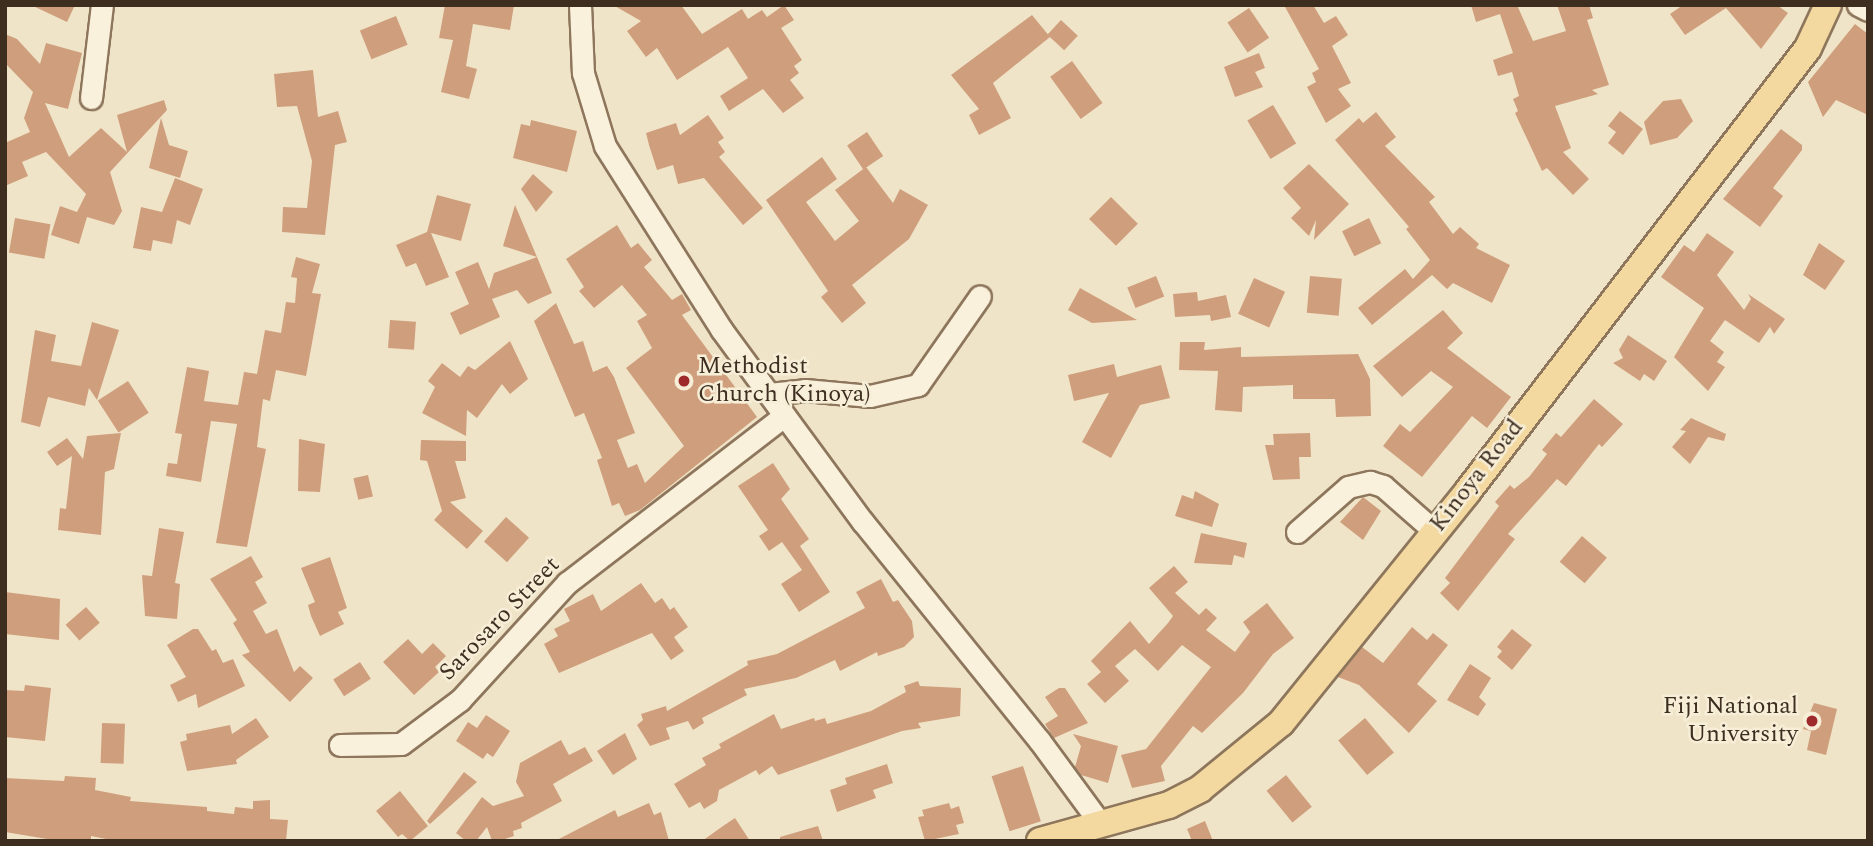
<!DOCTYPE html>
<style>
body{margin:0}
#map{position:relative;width:1873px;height:846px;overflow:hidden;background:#f0e4c8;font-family:Spectral,serif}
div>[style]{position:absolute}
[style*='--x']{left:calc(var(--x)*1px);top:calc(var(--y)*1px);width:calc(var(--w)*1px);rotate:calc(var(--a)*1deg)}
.building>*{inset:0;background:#cf9f7d;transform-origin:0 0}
.roads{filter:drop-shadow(2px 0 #8d765c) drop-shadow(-2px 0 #8d765c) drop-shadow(0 2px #8d765c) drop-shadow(0 -2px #8d765c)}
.minor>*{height:21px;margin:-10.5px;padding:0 10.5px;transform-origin:10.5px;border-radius:10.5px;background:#faf1dc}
.major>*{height:26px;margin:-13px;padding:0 13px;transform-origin:13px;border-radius:13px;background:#f3d9a0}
.dots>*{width:19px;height:19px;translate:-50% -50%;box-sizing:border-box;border:4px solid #f7eed8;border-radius:50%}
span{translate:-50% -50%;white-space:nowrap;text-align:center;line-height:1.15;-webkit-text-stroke:5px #f7eed8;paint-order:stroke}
.poi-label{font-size:24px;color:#3d2e20}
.left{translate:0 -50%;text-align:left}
.right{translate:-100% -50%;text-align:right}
.street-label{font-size:24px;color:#3d2e20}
.frame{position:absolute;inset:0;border:7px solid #3d2e20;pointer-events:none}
</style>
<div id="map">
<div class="building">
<i style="clip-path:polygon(31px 5px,75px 5px,67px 22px)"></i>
<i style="clip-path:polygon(445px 5px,514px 5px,510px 30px,473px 24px,466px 66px,477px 69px,469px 99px,441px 92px,453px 40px,439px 38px)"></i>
<i style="clip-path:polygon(613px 5px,681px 5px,702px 34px,742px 9px,748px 19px,762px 10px,767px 17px,784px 5px,794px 20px,781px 28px,802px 60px,794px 66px,799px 73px,790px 80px,804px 98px,783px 113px,763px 89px,729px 111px,720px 96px,748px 78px,728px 47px,677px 80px,657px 48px,646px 57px,627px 31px,641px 21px)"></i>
<i style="clip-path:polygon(1284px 5px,1313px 5px,1324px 23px,1336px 16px,1348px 35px,1332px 46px,1351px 83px,1338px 89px,1351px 106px,1326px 123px,1307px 87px,1316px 82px,1312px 73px,1319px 69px)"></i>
<i style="clip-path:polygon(1471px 5px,1517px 5px,1533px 41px,1566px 31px,1557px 5px,1589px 5px,1593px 18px,1587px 20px,1609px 85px,1592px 90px,1598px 94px,1555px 106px,1571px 148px,1563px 152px,1589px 179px,1573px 195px,1547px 168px,1542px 171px,1515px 113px,1518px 111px,1513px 99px,1519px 96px,1512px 72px,1498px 76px,1493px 60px,1513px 53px,1500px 14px,1476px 22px)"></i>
<i style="clip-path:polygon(1683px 5px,1777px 5px,1788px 13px,1761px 49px,1726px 8px,1685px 35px,1670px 14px)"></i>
<i style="left:1249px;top:8px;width:36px;height:26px;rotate:56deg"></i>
<i style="clip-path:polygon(1032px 15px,1050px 37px,993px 83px,1011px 118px,979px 135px,969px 115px,979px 109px,951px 75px)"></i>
<i style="left:396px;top:16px;width:31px;height:39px;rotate:68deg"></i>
<i style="left:1061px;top:20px;width:23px;height:20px;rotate:43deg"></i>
<i style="clip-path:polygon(1855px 24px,1868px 34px,1868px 115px,1836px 100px,1823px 117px,1808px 82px)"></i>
<i style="clip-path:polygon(5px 34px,17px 39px,40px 64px,46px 43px,82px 53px,68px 109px,45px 103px,69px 157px,101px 128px,127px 152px,117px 115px,164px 100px,167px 110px,110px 172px,122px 211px,114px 225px,87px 217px,79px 244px,51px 235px,60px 206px,77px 212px,86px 194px,46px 152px,22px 162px,28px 176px,5px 186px,5px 143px,30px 132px,24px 118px,33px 92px,5px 63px)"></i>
<i style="clip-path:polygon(1259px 53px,1265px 68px,1255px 72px,1263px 87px,1235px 97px,1224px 67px)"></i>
<i style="left:1072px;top:61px;width:52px;height:27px;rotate:54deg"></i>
<i style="clip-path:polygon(313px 70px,318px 117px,338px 111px,347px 142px,335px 145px,325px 235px,282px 232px,283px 207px,307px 208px,312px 161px,297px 106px,277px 107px,274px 74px)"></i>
<i style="clip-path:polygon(1681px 99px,1693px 121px,1677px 138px,1650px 145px,1644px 122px,1663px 101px)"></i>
<i style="left:1273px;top:105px;width:45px;height:30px;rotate:59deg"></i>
<i style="clip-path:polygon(1620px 111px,1643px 129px,1623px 155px,1608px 143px,1616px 132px,1608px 126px)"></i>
<i style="clip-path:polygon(1376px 112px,1396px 137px,1385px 146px,1435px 197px,1429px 202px,1453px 234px,1460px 227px,1479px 244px,1476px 248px,1510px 265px,1492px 303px,1453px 283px,1447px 289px,1432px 275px,1372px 325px,1358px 308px,1405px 269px,1413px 279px,1430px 260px,1406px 229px,1409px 227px,1335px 140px,1359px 118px,1363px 123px)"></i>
<i style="clip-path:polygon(708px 115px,724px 138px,718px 142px,725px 152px,719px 157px,763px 208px,743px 225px,704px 178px,678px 184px,673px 165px,657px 170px,649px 145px,646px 133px,676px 123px,680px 135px)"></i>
<i style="clip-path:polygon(161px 118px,169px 145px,188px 151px,180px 178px,149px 168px)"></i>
<i style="clip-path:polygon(531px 120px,577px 131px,567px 172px,513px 158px,521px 124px,530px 126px)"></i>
<i style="clip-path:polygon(1781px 129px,1802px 145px,1802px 150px,1773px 188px,1783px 196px,1760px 227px,1723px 199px)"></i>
<i style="left:867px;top:132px;width:29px;height:24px;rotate:56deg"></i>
<i style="clip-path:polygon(822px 157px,837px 179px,806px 202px,835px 241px,859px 221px,835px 190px,866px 167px,893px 203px,900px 189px,928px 205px,909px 239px,852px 285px,866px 303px,842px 323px,821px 297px,828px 291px,766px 200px)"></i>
<i style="clip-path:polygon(1309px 164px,1349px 204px,1314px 240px,1316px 220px,1309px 236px,1291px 218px,1301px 208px,1283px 188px)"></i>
<i style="clip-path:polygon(533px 174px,553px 192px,536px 212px,521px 189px)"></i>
<i style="clip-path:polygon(175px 178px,203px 189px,190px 225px,177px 220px,172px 244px,153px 240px,151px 251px,133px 248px,141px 207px,162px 212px)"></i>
<i style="clip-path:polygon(437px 195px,471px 204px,461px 241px,431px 233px,449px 277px,426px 286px,416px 263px,406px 267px,396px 245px,427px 232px)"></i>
<i style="left:1111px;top:197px;width:38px;height:31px;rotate:45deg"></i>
<i style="clip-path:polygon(515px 205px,537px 257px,503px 246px)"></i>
<i style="left:15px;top:218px;width:36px;height:35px;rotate:10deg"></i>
<i style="left:1369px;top:218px;width:28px;height:30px;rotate:64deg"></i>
<i style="clip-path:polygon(617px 225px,631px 248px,638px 243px,652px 260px,644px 267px,672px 300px,682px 294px,691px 310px,682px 315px,757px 417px,640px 510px,625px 516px,619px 503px,612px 506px,597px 460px,602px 458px,584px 413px,575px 417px,534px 321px,556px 303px,574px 344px,583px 341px,593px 372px,607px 366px,614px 377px,635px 433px,617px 440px,628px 468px,637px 464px,645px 483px,684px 446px,626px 368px,652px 348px,637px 321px,647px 315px,622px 285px,594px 308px,579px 291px,584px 287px,566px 259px)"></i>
<i style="clip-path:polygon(1707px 233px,1734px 252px,1717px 275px,1744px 310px,1751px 299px,1748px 294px,1785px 319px,1774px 334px,1770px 327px,1759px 343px,1725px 320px,1710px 341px,1724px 352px,1717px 362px,1725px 367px,1708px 391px,1674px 357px,1704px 308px,1661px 277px,1684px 245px,1694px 252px)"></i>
<i style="clip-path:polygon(1819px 243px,1845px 261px,1825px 290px,1803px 275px)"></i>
<i style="clip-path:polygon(296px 257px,320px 264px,312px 293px,321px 294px,306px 376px,276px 370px,270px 401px,263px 399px,257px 447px,266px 449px,247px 547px,216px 543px,237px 424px,211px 421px,201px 482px,166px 476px,168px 463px,177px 464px,182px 434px,175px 433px,187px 367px,209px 371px,204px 401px,238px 405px,244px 372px,257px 374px,265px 330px,281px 333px,286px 302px,295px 303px,297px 278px,291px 277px)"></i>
<i style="clip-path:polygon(537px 257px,552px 293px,528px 304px,517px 290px,492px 299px,500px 317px,460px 335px,450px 313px,469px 304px,455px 272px,478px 262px,489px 289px,494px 273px)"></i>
<i style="left:1156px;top:276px;width:22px;height:31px;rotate:68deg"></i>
<i style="left:1310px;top:276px;width:32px;height:37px;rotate:5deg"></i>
<i style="left:1254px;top:278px;width:34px;height:39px;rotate:24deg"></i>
<i style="clip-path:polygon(1080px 288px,1137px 320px,1092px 323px,1068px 310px)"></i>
<i style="clip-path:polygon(1197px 292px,1198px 301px,1226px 295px,1231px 317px,1211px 321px,1210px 315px,1175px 317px,1173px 294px)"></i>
<i style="clip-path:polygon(1443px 310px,1463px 333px,1447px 348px,1511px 397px,1487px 428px,1472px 416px,1422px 477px,1383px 446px,1400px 424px,1410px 432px,1453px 387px,1431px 371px,1402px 397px,1373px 366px)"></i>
<i style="left:390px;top:320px;width:26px;height:28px;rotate:4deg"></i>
<i style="clip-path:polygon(92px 322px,119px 330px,97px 400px,89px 388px,85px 406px,48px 397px,40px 427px,21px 422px,35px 330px,56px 335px,51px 361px,81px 366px)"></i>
<i style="clip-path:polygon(1628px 335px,1667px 361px,1654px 381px,1644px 374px,1640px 381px,1613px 363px,1623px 358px,1619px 350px)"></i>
<i style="clip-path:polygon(510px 341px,528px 379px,510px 394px,502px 384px,477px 418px,467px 410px,466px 436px,422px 413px,435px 387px,428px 381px,442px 363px,460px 377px,468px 366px,475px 370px)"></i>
<i style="clip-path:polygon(1180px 342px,1205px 342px,1204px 350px,1241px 347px,1241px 357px,1358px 354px,1370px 379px,1371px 416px,1336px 417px,1335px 399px,1293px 399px,1293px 385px,1243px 387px,1242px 412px,1215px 410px,1218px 371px,1179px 370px)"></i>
<i style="clip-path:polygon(1114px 364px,1117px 377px,1161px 365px,1170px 398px,1140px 405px,1111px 458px,1082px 442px,1109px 393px,1074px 401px,1068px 375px)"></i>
<i style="left:128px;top:381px;width:38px;height:36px;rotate:57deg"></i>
<i style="clip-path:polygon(1594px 399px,1623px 424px,1602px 447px,1599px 444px,1566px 486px,1557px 479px,1508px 534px,1515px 539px,1458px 611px,1440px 593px,1450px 583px,1445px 578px,1499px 506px,1495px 502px,1510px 485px,1514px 489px,1529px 477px,1547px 454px,1542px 450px,1556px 433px,1561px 437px)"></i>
<i style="clip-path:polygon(1691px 418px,1726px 434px,1724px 441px,1708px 437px,1690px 464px,1672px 447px,1686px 431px,1680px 430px)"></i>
<i style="clip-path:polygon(121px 433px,114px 469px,105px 472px,101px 535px,58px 530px,60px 508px,66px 509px,72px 456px,57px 466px,47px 452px,67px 438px,83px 459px,87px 436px)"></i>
<i style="clip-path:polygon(1310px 433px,1311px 457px,1299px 457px,1300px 479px,1273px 480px,1265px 445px,1274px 445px,1273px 434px)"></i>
<i style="clip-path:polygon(299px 439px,325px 444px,320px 492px,298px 491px)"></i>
<i style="clip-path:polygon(421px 440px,466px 441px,466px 461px,455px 461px,466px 498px,450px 502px,483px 531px,467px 549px,434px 520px,442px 511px,427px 461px,420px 460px)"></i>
<i style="clip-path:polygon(773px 463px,790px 489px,781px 499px,809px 539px,800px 546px,830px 592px,799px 612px,781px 584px,802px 570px,782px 542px,769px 551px,759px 536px,768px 530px,738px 486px)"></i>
<i style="left:368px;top:475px;width:22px;height:15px;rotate:77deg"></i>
<i style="clip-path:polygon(1195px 491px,1219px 504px,1212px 527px,1175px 516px,1182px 495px,1193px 499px)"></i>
<i style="clip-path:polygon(1363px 497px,1381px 511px,1363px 540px,1340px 522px)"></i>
<i style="left:506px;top:517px;width:31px;height:33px;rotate:42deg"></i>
<i style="clip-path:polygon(159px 528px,184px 532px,175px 583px,180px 584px,177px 619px,145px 616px,142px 575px,152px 576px)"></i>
<i style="clip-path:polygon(1201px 533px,1247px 543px,1244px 558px,1234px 555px,1232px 565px,1194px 563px)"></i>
<i style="left:1582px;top:536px;width:33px;height:34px;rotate:41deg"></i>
<i style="clip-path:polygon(251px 556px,263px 577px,255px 582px,267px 603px,253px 611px,266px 634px,277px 629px,294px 672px,300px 666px,313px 678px,290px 702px,242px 655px,250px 652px,233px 623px,237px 620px,210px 579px)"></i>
<i style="clip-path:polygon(330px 557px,347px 608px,338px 612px,344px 624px,320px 636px,311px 616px,308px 605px,315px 602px,301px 568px)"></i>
<i style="clip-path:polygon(1174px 566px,1188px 582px,1175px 593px,1199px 615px,1206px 608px,1217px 618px,1206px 630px,1235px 652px,1250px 632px,1243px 622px,1267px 603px,1294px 638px,1273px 654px,1243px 693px,1202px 733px,1193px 726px,1161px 766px,1165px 781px,1132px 788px,1121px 755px,1146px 749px,1211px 667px,1182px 645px,1158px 671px,1135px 649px,1115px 666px,1129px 681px,1105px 703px,1087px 684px,1101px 672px,1091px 661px,1130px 621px,1149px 644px,1168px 623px,1173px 616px,1149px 588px)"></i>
<i style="clip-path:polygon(881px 579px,893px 602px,898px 600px,912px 621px,914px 637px,904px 647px,878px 656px,877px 652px,840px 671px,835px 660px,796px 678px,744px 689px,747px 695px,702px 718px,704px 723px,693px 730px,688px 721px,666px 728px,670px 739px,650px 746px,637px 725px,643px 720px,641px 714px,666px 706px,667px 711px,748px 665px,747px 661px,777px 654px,865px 608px,856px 592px)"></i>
<i style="clip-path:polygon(641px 583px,655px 603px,662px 598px,670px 610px,674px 607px,688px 627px,674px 637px,684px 651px,671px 660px,652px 633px,559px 673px,544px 644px,558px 636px,554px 629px,570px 621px,564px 609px,593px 594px,601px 611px)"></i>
<i style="clip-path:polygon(5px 592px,60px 599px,59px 640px,5px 634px)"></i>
<i style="left:86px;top:607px;width:21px;height:27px;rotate:49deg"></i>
<i style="clip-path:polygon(1412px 627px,1427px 640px,1433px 633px,1448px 645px,1417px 684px,1437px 701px,1409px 733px,1359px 685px,1338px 677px,1362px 647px,1383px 663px)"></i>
<i style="clip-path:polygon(193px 629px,198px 629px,212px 651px,216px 649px,223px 663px,233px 659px,245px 686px,198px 708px,196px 694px,178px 702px,170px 685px,186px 677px,167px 645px)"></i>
<i style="clip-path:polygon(1512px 629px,1532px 645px,1512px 670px,1497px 657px,1502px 651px,1497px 647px)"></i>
<i style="clip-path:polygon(408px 639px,422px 654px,433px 643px,446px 656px,435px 667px,439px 672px,414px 695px,383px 662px)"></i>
<i style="left:360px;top:662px;width:20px;height:32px;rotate:57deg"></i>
<i style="clip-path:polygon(1470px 664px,1491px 678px,1479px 697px,1486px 704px,1478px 716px,1447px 700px)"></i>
<i style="clip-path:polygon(918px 681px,920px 686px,961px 688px,960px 716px,918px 723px,921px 728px,902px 731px,778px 775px,772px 766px,759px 775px,756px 770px,719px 790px,717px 801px,704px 809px,700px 802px,689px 808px,674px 784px,706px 765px,702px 758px,721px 748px,719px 744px,774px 714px,781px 729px,814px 718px,815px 721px,825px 718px,827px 724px,871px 711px,906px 692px,904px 686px)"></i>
<i style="clip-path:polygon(25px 685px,51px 688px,45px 741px,5px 737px,5px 690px,24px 691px)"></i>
<i style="clip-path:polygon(1059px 688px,1065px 688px,1088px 723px,1054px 738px,1045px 724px,1058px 716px,1045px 697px)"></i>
<i style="clip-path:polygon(1814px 703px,1837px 709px,1826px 755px,1807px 750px,1811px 731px,1803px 729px)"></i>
<i style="clip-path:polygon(486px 715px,510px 731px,493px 757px,487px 753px,483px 759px,456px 741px,468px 722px,477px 728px)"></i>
<i style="clip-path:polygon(256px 718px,269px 737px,236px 760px,237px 764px,187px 771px,180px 742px,187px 740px,186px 734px,230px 725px,232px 734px)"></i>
<i style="left:1365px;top:718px;width:45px;height:35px;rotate:50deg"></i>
<i style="left:102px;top:723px;width:23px;height:40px;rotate:2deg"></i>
<i style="clip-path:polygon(625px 733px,637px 759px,613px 775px,597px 751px)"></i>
<i style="clip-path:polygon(1073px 734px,1118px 746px,1108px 783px,1081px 775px,1075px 767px,1081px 746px)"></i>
<i style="clip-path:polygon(561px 740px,569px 755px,585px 747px,593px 761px,553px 784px,562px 801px,521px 823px,522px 828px,513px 831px,514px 836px,499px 841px,492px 841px,487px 827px,476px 841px,466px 841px,456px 833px,482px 797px,493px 806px,524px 796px,516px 782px,520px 763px)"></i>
<i style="clip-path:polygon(887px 764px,893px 783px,873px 790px,876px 798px,837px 812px,830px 790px,847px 784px,845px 778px)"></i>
<i style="left:1023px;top:766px;width:58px;height:33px;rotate:72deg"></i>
<i style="clip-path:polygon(464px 772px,477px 782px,430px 824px,427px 821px)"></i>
<i style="left:1286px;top:775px;width:41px;height:25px;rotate:51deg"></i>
<i style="clip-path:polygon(65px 776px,96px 778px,95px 790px,131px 797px,130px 801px,207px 807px,207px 811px,234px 814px,235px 807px,253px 809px,253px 801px,270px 800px,270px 819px,288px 820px,286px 841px,116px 841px,91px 836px,91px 841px,59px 841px,5px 832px,5px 778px,64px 781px)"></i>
<i style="clip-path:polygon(400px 791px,428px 826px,410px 841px,402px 834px,398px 837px,376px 811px)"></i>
<i style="clip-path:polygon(649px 803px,654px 815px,661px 812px,669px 841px,555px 841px,615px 810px,618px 817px)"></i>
<i style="clip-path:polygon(949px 803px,951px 809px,959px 806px,964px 823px,956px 825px,959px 834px,925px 841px,918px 817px,924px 816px,922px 810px)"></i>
<i style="clip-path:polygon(735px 818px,750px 841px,702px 841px,723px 826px)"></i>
<i style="clip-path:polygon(1205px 821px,1213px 841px,1192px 841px,1187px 829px)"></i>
<i style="clip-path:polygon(818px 826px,823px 841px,780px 841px,780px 837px)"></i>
</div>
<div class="roads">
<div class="minor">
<i style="--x:580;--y:5;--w:68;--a:87.5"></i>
<i style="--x:583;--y:73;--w:76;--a:73.2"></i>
<i style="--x:605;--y:146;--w:217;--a:57.6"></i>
<i style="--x:721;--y:329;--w:240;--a:53.7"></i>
<i style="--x:863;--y:522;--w:280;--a:51.1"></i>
<i style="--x:1039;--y:740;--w:103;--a:53.7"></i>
<i style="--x:1858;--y:5;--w:11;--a:27"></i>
<i style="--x:91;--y:98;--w:94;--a:-83.3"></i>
<i style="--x:769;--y:394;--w:36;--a:-6"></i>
<i style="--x:805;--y:390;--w:65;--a:5.3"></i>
<i style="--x:870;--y:396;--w:49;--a:-12.9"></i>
<i style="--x:918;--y:385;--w:108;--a:-55.1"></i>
<i style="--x:1297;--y:532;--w:68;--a:-41.4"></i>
<i style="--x:1348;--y:487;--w:23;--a:-13"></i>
<i style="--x:1370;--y:482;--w:14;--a:17"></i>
<i style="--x:1383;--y:486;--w:68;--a:41.4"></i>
<i style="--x:340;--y:745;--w:61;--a:-0.9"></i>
<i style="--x:401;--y:744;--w:74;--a:-36.7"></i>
<i style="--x:460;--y:700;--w:159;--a:-47.6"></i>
<i style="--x:567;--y:583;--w:274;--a:-37.6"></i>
</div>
<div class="major">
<i style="--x:1040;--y:841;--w:134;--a:-15.6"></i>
<i style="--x:1169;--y:805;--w:35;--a:-27"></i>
<i style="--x:1200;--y:789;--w:104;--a:-39.2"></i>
<i style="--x:1281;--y:723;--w:298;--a:-51.1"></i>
<i style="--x:1468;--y:491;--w:558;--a:-52.49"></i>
<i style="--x:1808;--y:48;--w:47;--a:-65.1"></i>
</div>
</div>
<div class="dots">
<i style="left:684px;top:381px;background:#9e2a2b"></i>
<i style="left:1812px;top:721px;background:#9e2a2b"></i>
</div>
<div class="poi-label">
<span class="left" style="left:698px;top:381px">Methodist<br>Church (Kinoya)</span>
<span class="right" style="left:1798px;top:721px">Fiji National<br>University</span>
</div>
<div class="street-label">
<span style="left:1477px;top:476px;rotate:-52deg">Kinoya Road</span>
<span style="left:500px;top:619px;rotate:-46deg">Sarosaro Street</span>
</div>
<div class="frame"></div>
</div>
